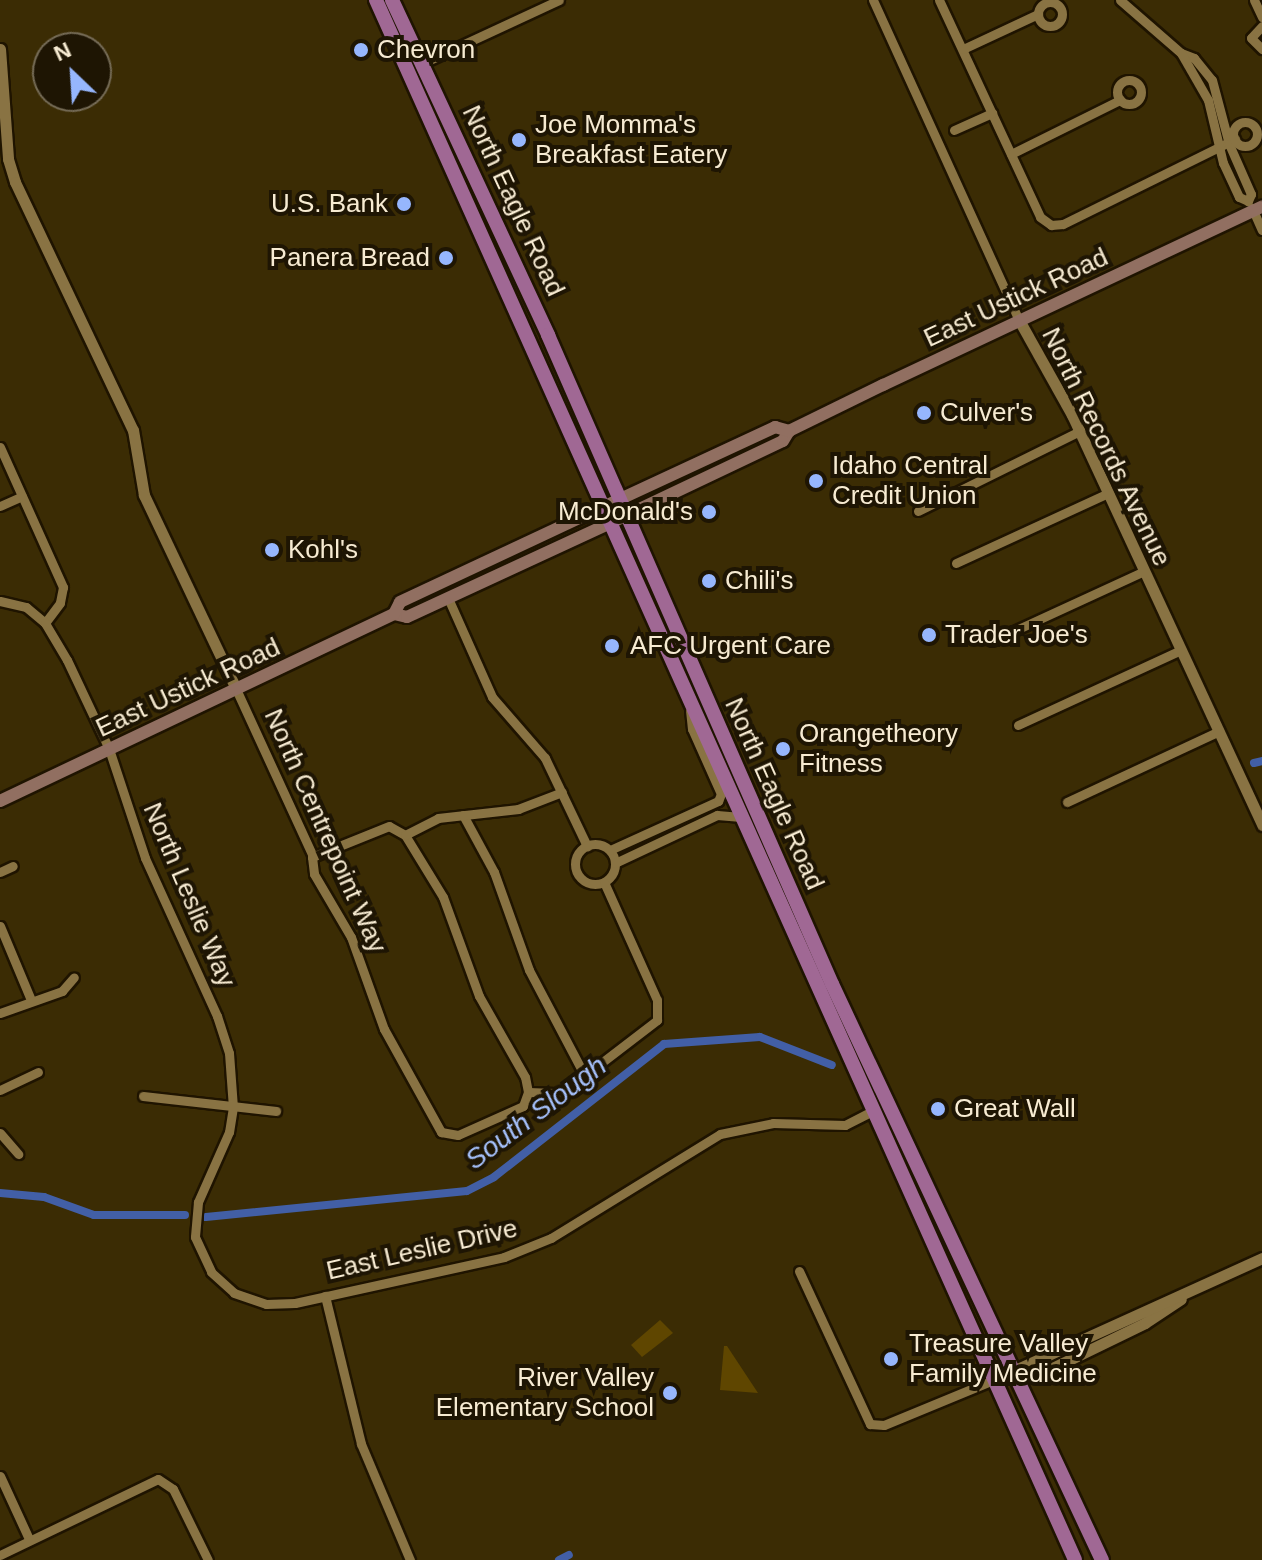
<!DOCTYPE html>
<style>
body{margin:0}
#map{position:relative;width:1262px;height:1560px;overflow:hidden;background:#3b2c04;font-family:Arial,sans-serif}
div>[style]{position:absolute}
[style*='--x']{left:calc(var(--x)*1px);top:calc(var(--y)*1px);width:calc(var(--w)*1px);rotate:calc(var(--a)*1deg)}
.green>*{inset:0;background:#5f4600}
.canal>*{height:8px;margin:-4px;padding:0 4px;transform-origin:4px;border-radius:4px;background:#425fa6}
.roads{filter:drop-shadow(2px 0 #1f1400) drop-shadow(-2px 0 #1f1400) drop-shadow(0 2px #1f1400) drop-shadow(0 -2px #1f1400)}
.minor>*{height:9px;margin:-4.5px;padding:0 4.5px;transform-origin:4.5px;border-radius:4.5px;background:#897343}
.minor>.ring{margin:-4.5px;padding:0;box-sizing:content-box;background:none;border:9px solid #897343;border-radius:50%}
.tertiary>*{height:11px;margin:-5.5px;padding:0 5.5px;transform-origin:5.5px;border-radius:5.5px;background:#897343}
.secondary>*{height:12px;margin:-6px;padding:0 6px;transform-origin:6px;border-radius:6px;background:#916f61}
.trunk>*{height:14px;margin:-7px;padding:0 7px;transform-origin:7px;border-radius:7px;background:#a06894}
.dots>*{width:22px;height:22px;translate:-50% -50%;box-sizing:border-box;border:4px solid #1e1503;border-radius:50%}
span{translate:-50% -50%;white-space:nowrap;text-align:center;line-height:1.15;-webkit-text-stroke:8px #1e1503;paint-order:stroke}
.poi-label{font-size:26px;color:#f7ebd2}
.left{translate:0 -50%;text-align:left}
.right{translate:-100% -50%;text-align:right}
.street-label{font-size:26px;color:#f7ebd2}
.water-label{font-size:28px;color:#a5c0fb;font-style:italic}
.north{position:absolute;left:32px;top:32px;width:80px;height:80px;box-sizing:border-box;background:#1e1503;border:2px solid #756b56;border-radius:50%;rotate:335deg;font-size:22px;font-weight:700;line-height:32px;text-align:center;color:#f7ebd2}
.north::after{content:'';display:block;margin:auto;width:28px;height:36px;background:#96b6fd;clip-path:polygon(50% 0,100% 100%,50% 72%,0 100%)}
</style>
<div id="map">
<div class="green">
<i style="clip-path:polygon(660px 1320px,673px 1333px,642px 1357px,631px 1345px)"></i>
<i style="clip-path:polygon(724px 1346px,727px 1346px,758px 1393px,720px 1390px)"></i>
</div>
<div class="canal">
<i style="--x:1254;--y:763;--w:8;--a:-14"></i>
<i style="--x:0;--y:1193;--w:44;--a:5.2"></i>
<i style="--x:44;--y:1197;--w:53;--a:19.8"></i>
<i style="--x:94;--y:1215;--w:91;--a:0"></i>
<i style="--x:206;--y:1217;--w:262;--a:-5.7"></i>
<i style="--x:467;--y:1191;--w:30;--a:-27"></i>
<i style="--x:494;--y:1177;--w:216;--a:-38"></i>
<i style="--x:664;--y:1044;--w:96;--a:-4.2"></i>
<i style="--x:760;--y:1037;--w:77;--a:21.3"></i>
<i style="--x:559;--y:1560;--w:11;--a:-27"></i>
</div>
<div class="roads">
<div class="minor">
<i style="--x:873;--y:0;--w:352;--a:65.5"></i>
<i style="--x:939;--y:0;--w:239;--a:65"></i>
<i style="--x:1040;--y:217;--w:14;--a:36"></i>
<i style="--x:1051;--y:225;--w:12;--a:-5"></i>
<i style="--x:1063;--y:224;--w:192;--a:-26.3"></i>
<i style="--x:1120;--y:0;--w:81;--a:41"></i>
<i style="--x:1254;--y:0;--w:19;--a:65"></i>
<i class="ring" style="left:1038px;top:2px;width:15px;height:15px"></i>
<i style="--x:1262;--y:26;--w:16;--a:133"></i>
<i style="--x:1251;--y:38;--w:16;--a:45"></i>
<i style="--x:963;--y:49;--w:83;--a:-25"></i>
<i style="--x:1181;--y:53;--w:14;--a:21"></i>
<i style="--x:1194;--y:58;--w:28;--a:51"></i>
<i style="--x:1212;--y:80;--w:66;--a:75.1"></i>
<i style="--x:1229;--y:144;--w:55;--a:66.3"></i>
<i style="--x:1251;--y:194;--w:8;--a:113"></i>
<i style="--x:1248;--y:201;--w:10;--a:-156"></i>
<i style="--x:1239;--y:197;--w:38;--a:-115"></i>
<i style="--x:1223;--y:163;--w:65;--a:-103.4"></i>
<i style="--x:1208;--y:100;--w:54;--a:-119.9"></i>
<i style="--x:421;--y:64;--w:152;--a:-24.9"></i>
<i class="ring" style="left:1117px;top:80px;width:15px;height:15px"></i>
<i class="ring" style="left:1233px;top:122px;width:15px;height:15px"></i>
<i style="--x:954;--y:130;--w:42;--a:-24.1"></i>
<i style="--x:1011;--y:154;--w:122;--a:-26.4"></i>
<i style="--x:1252;--y:208;--w:24;--a:66"></i>
<i style="--x:0;--y:447;--w:154;--a:65.8"></i>
<i style="--x:63;--y:587;--w:16;--a:101"></i>
<i style="--x:60;--y:603;--w:25;--a:127"></i>
<i style="--x:0;--y:506;--w:24;--a:-24"></i>
<i style="--x:918;--y:511;--w:181;--a:-26.3"></i>
<i style="--x:956;--y:563;--w:167;--a:-24.7"></i>
<i style="--x:448;--y:598;--w:108;--a:66"></i>
<i style="--x:492;--y:697;--w:81;--a:49"></i>
<i style="--x:545;--y:758;--w:98;--a:64.5"></i>
<i style="--x:0;--y:601;--w:27;--a:13"></i>
<i style="--x:26;--y:607;--w:25;--a:40"></i>
<i style="--x:45;--y:623;--w:43;--a:59.3"></i>
<i style="--x:67;--y:660;--w:98;--a:64.7"></i>
<i style="--x:109;--y:749;--w:115;--a:71.7"></i>
<i style="--x:145;--y:858;--w:174;--a:65.5"></i>
<i style="--x:217;--y:1016;--w:39;--a:72"></i>
<i style="--x:229;--y:1053;--w:54;--a:85.8"></i>
<i style="--x:233;--y:1107;--w:25;--a:99"></i>
<i style="--x:229;--y:1132;--w:77;--a:113.9"></i>
<i style="--x:198;--y:1202;--w:35;--a:95"></i>
<i style="--x:195;--y:1237;--w:38;--a:65"></i>
<i style="--x:211;--y:1272;--w:31;--a:42"></i>
<i style="--x:234;--y:1293;--w:34;--a:19"></i>
<i style="--x:266;--y:1304;--w:29;--a:-2"></i>
<i style="--x:295;--y:1303;--w:214;--a:-12.4"></i>
<i style="--x:504;--y:1257;--w:51;--a:-22"></i>
<i style="--x:551;--y:1238;--w:198;--a:-31.6"></i>
<i style="--x:720;--y:1134;--w:54;--a:-11.7"></i>
<i style="--x:773;--y:1123;--w:72;--a:1.6"></i>
<i style="--x:845;--y:1125;--w:30;--a:-27"></i>
<i style="--x:992;--y:641;--w:167;--a:-24.7"></i>
<i style="--x:236;--y:689;--w:182;--a:65.3"></i>
<i style="--x:312;--y:854;--w:3;--a:90"></i>
<i style="--x:312;--y:857;--w:17;--a:83"></i>
<i style="--x:314;--y:874;--w:73;--a:59.6"></i>
<i style="--x:351;--y:937;--w:98;--a:70.3"></i>
<i style="--x:384;--y:1029;--w:118;--a:61"></i>
<i style="--x:441;--y:1132;--w:17;--a:10"></i>
<i style="--x:458;--y:1135;--w:71;--a:-24"></i>
<i style="--x:523;--y:1106;--w:15;--a:-70"></i>
<i style="--x:528;--y:1092;--w:15;--a:-101"></i>
<i style="--x:525;--y:1077;--w:93;--a:-119.6"></i>
<i style="--x:479;--y:996;--w:105;--a:-110"></i>
<i style="--x:443;--y:897;--w:73;--a:-121.5"></i>
<i style="--x:405;--y:835;--w:18;--a:-151"></i>
<i style="--x:389;--y:826;--w:83;--a:158.1"></i>
<i style="--x:1018;--y:725;--w:179;--a:-24.7"></i>
<i style="--x:1067;--y:802;--w:168;--a:-25"></i>
<i style="--x:463;--y:815;--w:65;--a:61.5"></i>
<i style="--x:494;--y:872;--w:104;--a:70.3"></i>
<i style="--x:529;--y:970;--w:120;--a:62.2"></i>
<i style="--x:405;--y:835;--w:37;--a:-27"></i>
<i style="--x:438;--y:818;--w:81;--a:-6.4"></i>
<i style="--x:518;--y:809;--w:47;--a:-21.1"></i>
<i class="ring" style="left:575px;top:844px;width:31px;height:31px"></i>
<i style="--x:610;--y:850;--w:119;--a:-24.4"></i>
<i style="--x:718;--y:801;--w:8;--a:-67"></i>
<i style="--x:721;--y:794;--w:71;--a:-114"></i>
<i style="--x:692;--y:729;--w:18;--a:-96"></i>
<i style="--x:615;--y:863;--w:113;--a:-25.2"></i>
<i style="--x:717;--y:815;--w:24;--a:5"></i>
<i style="--x:0;--y:872;--w:14;--a:-25"></i>
<i style="--x:0;--y:926;--w:80;--a:67.3"></i>
<i style="--x:0;--y:1013;--w:66;--a:-19.5"></i>
<i style="--x:62;--y:991;--w:18;--a:-49"></i>
<i style="--x:0;--y:1090;--w:42;--a:-25.3"></i>
<i style="--x:528;--y:1092;--w:34;--a:2"></i>
<i style="--x:562;--y:1093;--w:120;--a:-37.5"></i>
<i style="--x:657;--y:1020;--w:20;--a:-90"></i>
<i style="--x:657;--y:1000;--w:129;--a:-114.2"></i>
<i style="--x:143;--y:1096;--w:134;--a:6.4"></i>
<i style="--x:0;--y:1133;--w:28;--a:49"></i>
<i style="--x:799;--y:1271;--w:169;--a:65.1"></i>
<i style="--x:870;--y:1424;--w:14;--a:4"></i>
<i style="--x:884;--y:1425;--w:118;--a:-22.4"></i>
<i style="--x:325;--y:1296;--w:152;--a:76.3"></i>
<i style="--x:361;--y:1444;--w:126;--a:67.1"></i>
<i style="--x:0;--y:1476;--w:69;--a:65.3"></i>
<i style="--x:0;--y:1555;--w:175;--a:-25.7"></i>
<i style="--x:158;--y:1479;--w:18;--a:34"></i>
<i style="--x:173;--y:1489;--w:79;--a:63.8"></i>
</div>
<div class="tertiary">
<i style="--x:0;--y:49;--w:110;--a:85.8"></i>
<i style="--x:8;--y:159;--w:24;--a:73"></i>
<i style="--x:15;--y:182;--w:275;--a:64.6"></i>
<i style="--x:133;--y:430;--w:66;--a:80.4"></i>
<i style="--x:144;--y:495;--w:215;--a:64.6"></i>
<i style="--x:1019;--y:320;--w:109;--a:60.8"></i>
<i style="--x:1072;--y:415;--w:452;--a:65.1"></i>
<i style="--x:1009;--y:1378;--w:29;--a:-6"></i>
<i style="--x:1038;--y:1375;--w:119;--a:-25.9"></i>
<i style="--x:1145;--y:1323;--w:43;--a:-33.7"></i>
<i style="--x:993;--y:1380;--w:295;--a:-24.4"></i>
</div>
<div class="secondary">
<i style="--x:394;--y:614;--w:13;--a:13"></i>
<i style="--x:407;--y:617;--w:224;--a:-24.8"></i>
<i style="--x:610;--y:523;--w:191;--a:-25.4"></i>
<i style="--x:783;--y:441;--w:12;--a:-59"></i>
<i style="--x:789;--y:431;--w:105;--a:-26.1"></i>
<i style="--x:883;--y:385;--w:419;--a:-25.2"></i>
<i style="--x:0;--y:801;--w:436;--a:-25.4"></i>
<i style="--x:394;--y:614;--w:13;--a:-63"></i>
<i style="--x:400;--y:602;--w:224;--a:-25.1"></i>
<i style="--x:603;--y:507;--w:190;--a:-24.9"></i>
<i style="--x:775;--y:427;--w:15;--a:16"></i>
</div>
<div class="trunk">
<i style="--x:376;--y:0;--w:1709;--a:65.86"></i>
<i style="--x:392;--y:0;--w:370;--a:65"></i>
<i style="--x:548;--y:335;--w:708;--a:66.37"></i>
<i style="--x:832;--y:984;--w:636;--a:64.89"></i>
</div>
</div>
<div class="dots">
<i style="left:361px;top:50px;background:#96b6fd"></i>
<i style="left:519px;top:140px;background:#96b6fd"></i>
<i style="left:404px;top:204px;background:#96b6fd"></i>
<i style="left:446px;top:258px;background:#96b6fd"></i>
<i style="left:924px;top:413px;background:#96b6fd"></i>
<i style="left:816px;top:481px;background:#96b6fd"></i>
<i style="left:709px;top:512px;background:#96b6fd"></i>
<i style="left:272px;top:550px;background:#96b6fd"></i>
<i style="left:709px;top:581px;background:#96b6fd"></i>
<i style="left:929px;top:635px;background:#96b6fd"></i>
<i style="left:612px;top:646px;background:#96b6fd"></i>
<i style="left:783px;top:749px;background:#96b6fd"></i>
<i style="left:938px;top:1109px;background:#96b6fd"></i>
<i style="left:891px;top:1359px;background:#96b6fd"></i>
<i style="left:670px;top:1393px;background:#96b6fd"></i>
</div>
<div class="poi-label">
<span class="left" style="left:377px;top:50px">Chevron</span>
<span class="left" style="left:535px;top:140px">Joe Momma's<br>Breakfast Eatery</span>
<span class="right" style="left:388px;top:204px">U.S. Bank</span>
<span class="right" style="left:430px;top:258px">Panera Bread</span>
<span class="left" style="left:940px;top:413px">Culver's</span>
<span class="left" style="left:832px;top:481px">Idaho Central<br>Credit Union</span>
<span class="right" style="left:693px;top:512px">McDonald's</span>
<span class="left" style="left:288px;top:550px">Kohl's</span>
<span class="left" style="left:725px;top:581px">Chili's</span>
<span class="left" style="left:945px;top:635px">Trader Joe's</span>
<span class="left" style="left:630px;top:646px">AFC Urgent Care</span>
<span class="left" style="left:799px;top:749px">Orangetheory<br>Fitness</span>
<span class="left" style="left:954px;top:1109px">Great Wall</span>
<span class="left" style="left:909px;top:1359px">Treasure Valley<br>Family Medicine</span>
<span class="right" style="left:654px;top:1393px">River Valley<br>Elementary School</span>
</div>
<div class="street-label">
<span style="left:513px;top:201px;rotate:65deg">North Eagle Road</span>
<span style="left:1016px;top:298px;rotate:-25deg">East Ustick Road</span>
<span style="left:1106px;top:447px;rotate:64deg">North Records Avenue</span>
<span style="left:188px;top:688px;rotate:-25deg">East Ustick Road</span>
<span style="left:774px;top:794px;rotate:66deg">North Eagle Road</span>
<span style="left:325px;top:831px;rotate:66deg">North Centrepoint Way</span>
<span style="left:189px;top:895px;rotate:67deg">North Leslie Way</span>
<span style="left:422px;top:1250px;rotate:-13deg">East Leslie Drive</span>
</div>
<div class="water-label">
<span style="left:536px;top:1113px;rotate:-37deg">South Slough</span>
</div>
<div class="north">N</div>
</div>
